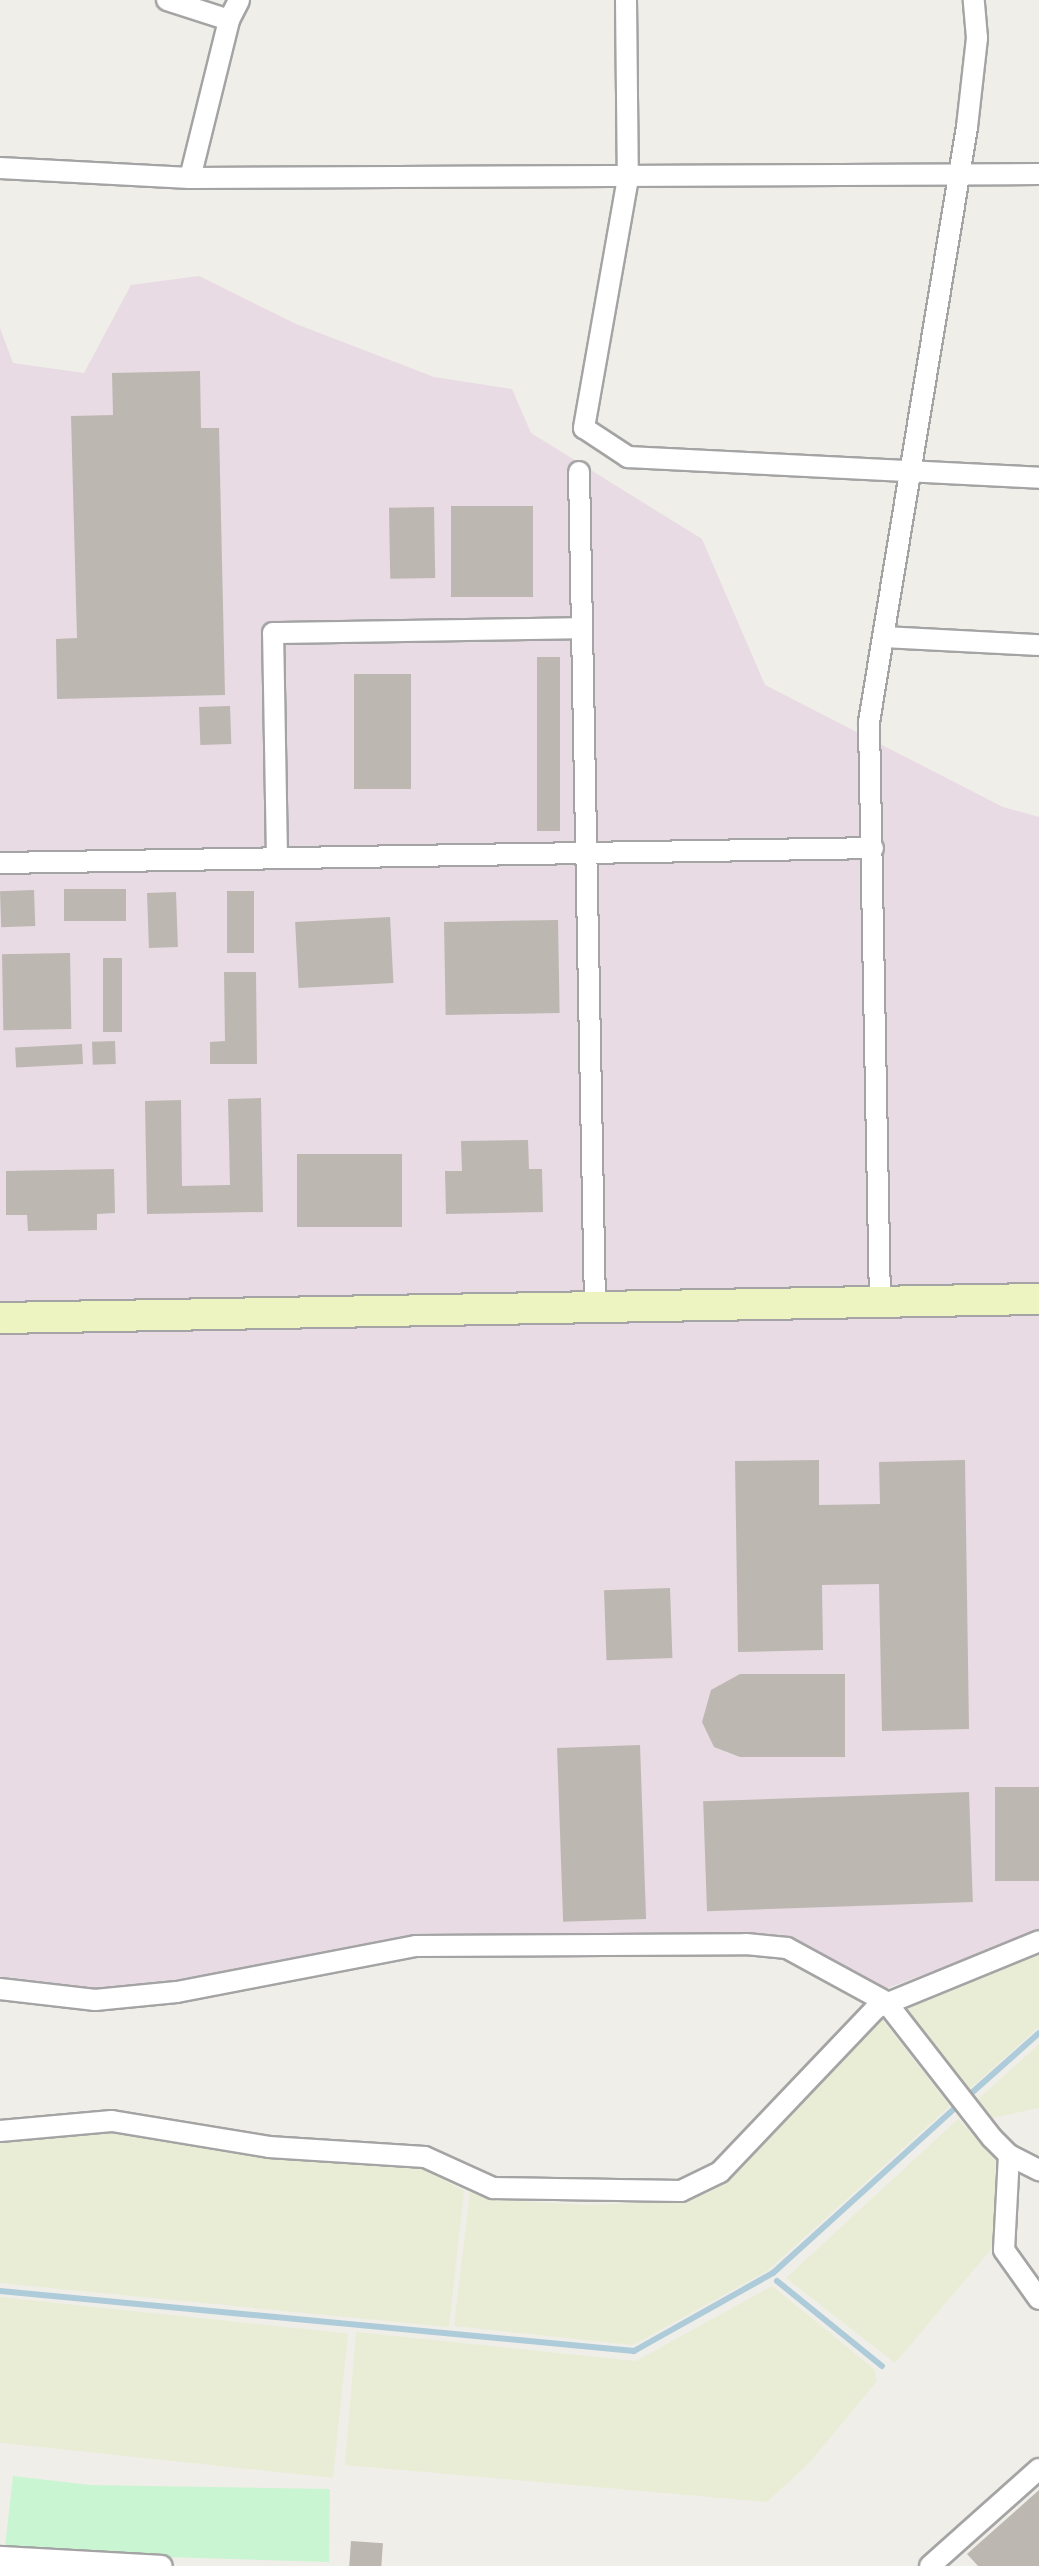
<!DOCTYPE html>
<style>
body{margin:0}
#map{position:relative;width:1039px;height:2566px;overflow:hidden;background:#f0eee8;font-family:Poppins,sans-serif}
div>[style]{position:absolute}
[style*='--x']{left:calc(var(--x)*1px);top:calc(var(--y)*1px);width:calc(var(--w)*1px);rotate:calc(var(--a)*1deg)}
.industrial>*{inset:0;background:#e8dbe4}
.farmland>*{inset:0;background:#e9edd5;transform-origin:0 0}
.park>*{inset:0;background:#caf5d2}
.stream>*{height:6px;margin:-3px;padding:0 3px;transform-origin:3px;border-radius:3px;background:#adcbd9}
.building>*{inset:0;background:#bdb7b1;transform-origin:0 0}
.roads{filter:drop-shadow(2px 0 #a4a4a4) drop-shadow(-2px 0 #a4a4a4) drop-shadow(0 2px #a4a4a4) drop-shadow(0 -2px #a4a4a4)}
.street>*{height:20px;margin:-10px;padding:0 10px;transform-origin:10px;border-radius:10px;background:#fff}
.secondary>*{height:30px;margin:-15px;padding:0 15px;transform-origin:15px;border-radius:15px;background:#edf4c2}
span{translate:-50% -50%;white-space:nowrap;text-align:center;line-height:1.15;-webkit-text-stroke:8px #fff;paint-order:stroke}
</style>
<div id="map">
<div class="industrial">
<i style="clip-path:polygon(199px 276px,296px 324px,434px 377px,512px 389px,531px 433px,702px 539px,765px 685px,1003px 807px,1039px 817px,1039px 1932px,885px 1989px,813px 1948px,763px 1933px,437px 1936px,107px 1991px,0 1980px,0 328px,13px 363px,84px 373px,131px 285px)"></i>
</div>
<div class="farmland">
<i style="clip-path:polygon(1039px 1950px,1039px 2027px,966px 2092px,905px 2017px,908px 2003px)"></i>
<i style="clip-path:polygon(880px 2017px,950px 2106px,767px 2271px,633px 2345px,454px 2326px,470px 2192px,494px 2200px,589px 2205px,679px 2201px,708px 2193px,734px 2176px)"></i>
<i style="clip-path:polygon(1039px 2044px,1039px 2108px,987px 2119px,974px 2103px)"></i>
<i style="clip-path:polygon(958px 2119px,999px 2162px,998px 2241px,895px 2363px,786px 2278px)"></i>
<i style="clip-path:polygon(111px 2130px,273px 2159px,422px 2168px,464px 2191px,449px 2327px,0 2283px,0 2143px)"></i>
<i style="clip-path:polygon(772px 2286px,874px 2369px,877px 2381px,810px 2462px,767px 2502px,345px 2465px,356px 2332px,636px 2361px)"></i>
<i style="left:0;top:2297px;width:350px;height:145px;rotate:6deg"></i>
</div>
<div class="park">
<i style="clip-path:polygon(13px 2476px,90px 2485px,330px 2489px,329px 2562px,32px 2553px,5px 2547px)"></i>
</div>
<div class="stream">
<i style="--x:967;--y:2097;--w:96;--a:-41.6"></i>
<i style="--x:777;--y:2281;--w:135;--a:39"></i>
<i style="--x:0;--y:2291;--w:637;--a:5.41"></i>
<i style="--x:634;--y:2351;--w:159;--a:-29.3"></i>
<i style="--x:773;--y:2273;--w:244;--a:-42.2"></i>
</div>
<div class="building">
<i style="clip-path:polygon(200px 371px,201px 428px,219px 428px,225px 695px,57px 699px,56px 639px,77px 638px,71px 416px,113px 415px,112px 373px)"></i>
<i style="left:451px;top:506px;width:82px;height:91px"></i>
<i style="left:434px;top:507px;width:71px;height:45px;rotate:89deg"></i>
<i style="left:537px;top:657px;width:23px;height:174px"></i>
<i style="left:354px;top:674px;width:57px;height:115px"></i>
<i style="left:230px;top:706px;width:38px;height:31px;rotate:88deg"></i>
<i style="left:126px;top:889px;width:32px;height:62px;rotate:90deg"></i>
<i style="left:34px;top:890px;width:36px;height:34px;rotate:88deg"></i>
<i style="left:227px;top:891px;width:27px;height:62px"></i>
<i style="left:176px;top:892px;width:55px;height:29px;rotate:88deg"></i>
<i style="left:390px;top:917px;width:66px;height:95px;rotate:87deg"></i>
<i style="left:558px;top:920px;width:93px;height:114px;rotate:89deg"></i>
<i style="left:70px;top:953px;width:76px;height:68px;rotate:89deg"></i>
<i style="left:103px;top:958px;width:19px;height:74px"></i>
<i style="clip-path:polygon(224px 972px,256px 972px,257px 1064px,210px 1064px,210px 1042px,225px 1041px)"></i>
<i style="left:115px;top:1041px;width:23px;height:23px;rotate:88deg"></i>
<i style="left:82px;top:1044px;width:20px;height:67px;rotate:87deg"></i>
<i style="clip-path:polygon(261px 1098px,263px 1212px,147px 1214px,145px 1101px,181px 1100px,182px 1186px,230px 1185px,228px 1099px)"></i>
<i style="clip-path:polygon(528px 1140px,529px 1169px,542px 1169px,543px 1212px,446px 1214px,445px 1171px,462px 1171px,461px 1141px)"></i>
<i style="left:402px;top:1154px;width:73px;height:105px;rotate:90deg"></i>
<i style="clip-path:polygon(114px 1169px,115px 1213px,97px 1214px,97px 1230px,28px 1231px,27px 1215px,6px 1215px,6px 1171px)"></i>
<i style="clip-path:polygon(819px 1460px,819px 1505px,880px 1504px,879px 1462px,965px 1460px,969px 1729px,882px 1731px,879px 1584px,822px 1585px,823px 1650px,738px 1652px,735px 1461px)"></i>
<i style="left:670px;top:1588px;width:70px;height:66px;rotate:88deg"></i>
<i style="clip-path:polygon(740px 1674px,845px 1674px,845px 1757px,740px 1757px,714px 1747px,702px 1722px,711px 1690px)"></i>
<i style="left:640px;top:1745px;width:174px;height:83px;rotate:88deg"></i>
<i style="left:995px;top:1787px;width:44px;height:94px"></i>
<i style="left:969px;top:1792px;width:110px;height:266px;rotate:88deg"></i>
<i style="clip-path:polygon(1039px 2490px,1039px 2566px,978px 2566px,967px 2554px)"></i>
<i style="left:351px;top:2541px;width:32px;height:25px;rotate:4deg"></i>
</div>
<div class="roads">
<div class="street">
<i style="--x:167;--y:0;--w:65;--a:17.9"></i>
<i style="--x:626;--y:0;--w:178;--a:89.4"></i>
<i style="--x:628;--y:178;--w:254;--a:100"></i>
<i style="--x:584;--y:428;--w:53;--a:33.4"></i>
<i style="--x:628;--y:457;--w:412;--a:2.9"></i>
<i style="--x:0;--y:168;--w:190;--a:3"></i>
<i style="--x:190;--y:178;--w:849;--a:-0.27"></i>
<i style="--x:190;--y:178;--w:163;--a:-76.1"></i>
<i style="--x:229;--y:20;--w:22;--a:-63"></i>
<i style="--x:579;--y:472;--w:835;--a:88.9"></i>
<i style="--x:884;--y:637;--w:155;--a:3"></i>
<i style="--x:277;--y:858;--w:225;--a:-91"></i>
<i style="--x:273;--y:633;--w:309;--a:-0.9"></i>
<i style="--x:0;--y:863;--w:873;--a:-0.98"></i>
<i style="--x:880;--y:1302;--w:580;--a:-91.09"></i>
<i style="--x:869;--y:722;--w:603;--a:-80.65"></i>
<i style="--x:967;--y:127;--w:90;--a:-83.6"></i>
<i style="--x:977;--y:38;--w:38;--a:-95"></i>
<i style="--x:0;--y:1989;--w:96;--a:6.6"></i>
<i style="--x:95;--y:2000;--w:82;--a:-5.6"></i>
<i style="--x:177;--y:1992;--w:243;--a:-10.9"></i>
<i style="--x:416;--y:1946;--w:330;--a:-0.3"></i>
<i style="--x:746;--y:1944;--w:41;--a:5.6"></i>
<i style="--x:787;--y:1948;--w:113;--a:28.6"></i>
<i style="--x:886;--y:2002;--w:172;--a:52.1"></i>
<i style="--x:992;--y:2138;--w:24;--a:45"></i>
<i style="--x:1009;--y:2155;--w:34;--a:27"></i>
<i style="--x:0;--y:2131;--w:112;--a:-5.1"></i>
<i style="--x:112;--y:2121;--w:159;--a:9.4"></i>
<i style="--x:269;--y:2147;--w:156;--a:3.7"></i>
<i style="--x:425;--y:2157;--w:75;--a:24.5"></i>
<i style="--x:493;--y:2188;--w:188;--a:0.9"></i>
<i style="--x:681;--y:2191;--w:43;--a:-26"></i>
<i style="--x:720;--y:2172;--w:226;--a:-46.4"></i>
<i style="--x:876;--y:2008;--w:176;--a:-22.3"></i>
<i style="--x:1009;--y:2155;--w:95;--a:93"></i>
<i style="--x:1004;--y:2250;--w:60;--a:54.5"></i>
<i style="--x:0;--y:2557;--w:162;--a:3.2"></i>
<i style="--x:930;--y:2566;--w:146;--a:-41.7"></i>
</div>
<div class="secondary">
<i style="--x:0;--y:1318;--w:1039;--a:-1.05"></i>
</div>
</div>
</div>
